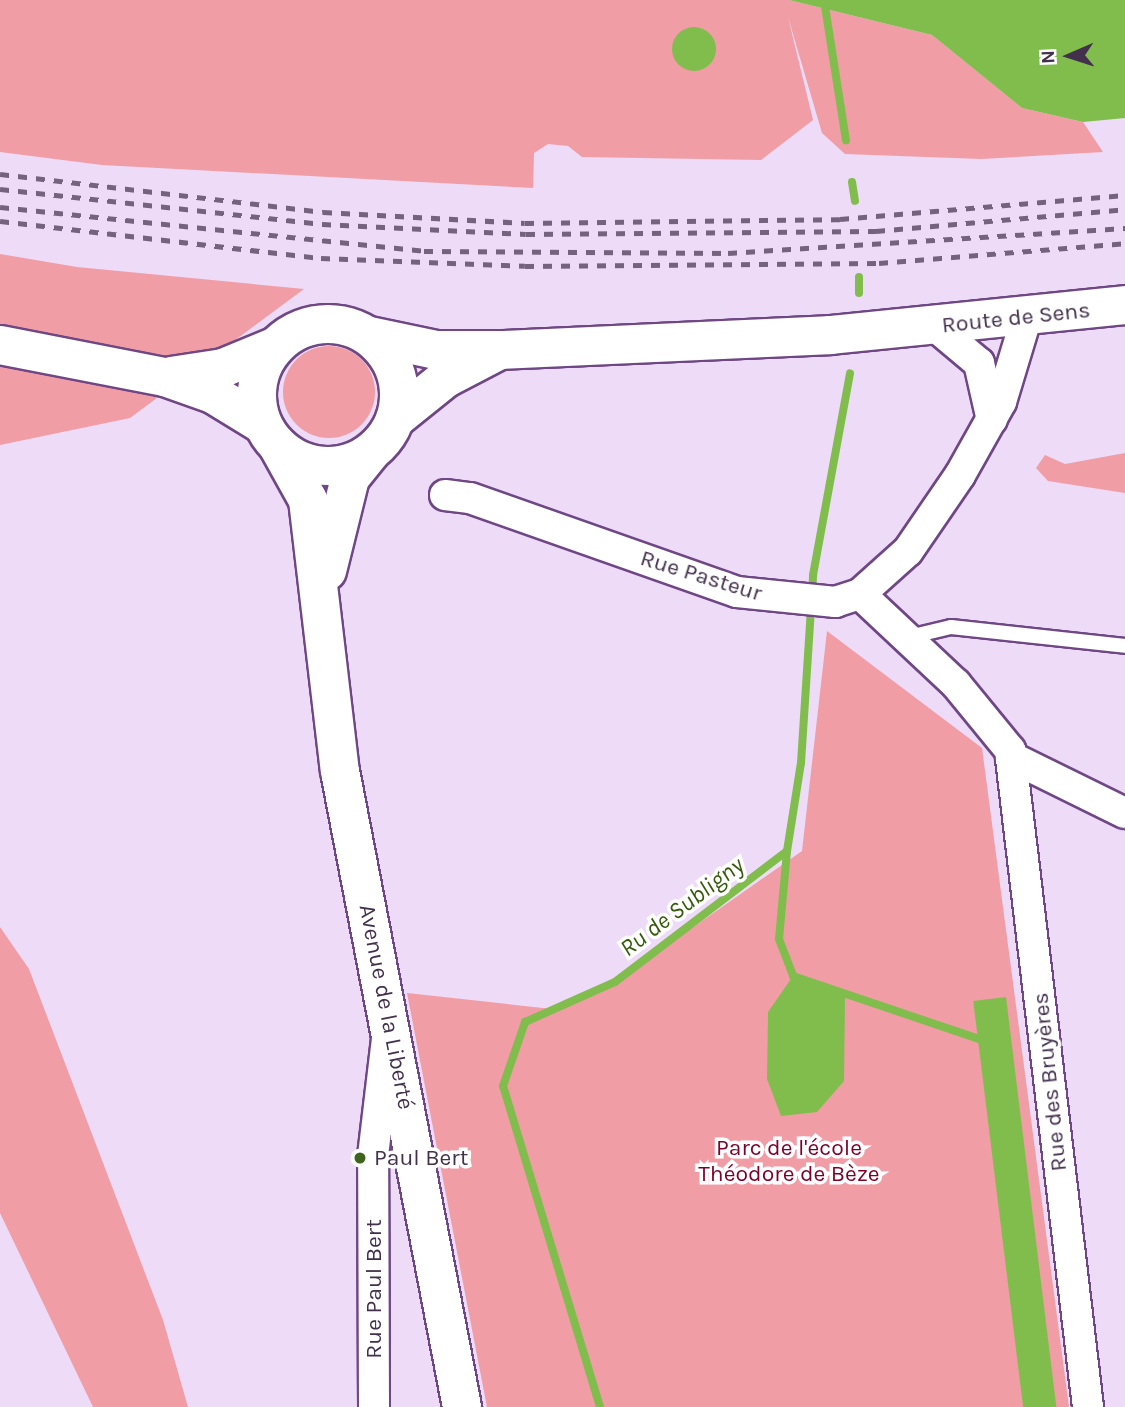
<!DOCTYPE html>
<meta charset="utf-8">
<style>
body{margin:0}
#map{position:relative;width:1125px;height:1407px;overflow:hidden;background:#eddbf7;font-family:Karla,sans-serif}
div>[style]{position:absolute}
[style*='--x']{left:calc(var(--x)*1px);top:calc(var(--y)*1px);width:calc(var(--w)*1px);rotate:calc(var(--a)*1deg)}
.green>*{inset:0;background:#f09da6}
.round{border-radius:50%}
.water>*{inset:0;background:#81bd4c;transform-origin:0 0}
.stream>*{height:8px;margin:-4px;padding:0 4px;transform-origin:4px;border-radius:4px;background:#81bd4c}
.roads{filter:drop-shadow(2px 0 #6f4785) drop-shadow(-2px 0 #6f4785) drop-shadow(0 2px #6f4785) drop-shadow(0 -2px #6f4785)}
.lane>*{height:14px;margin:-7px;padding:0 7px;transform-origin:7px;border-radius:7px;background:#fff}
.street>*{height:30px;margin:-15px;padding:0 15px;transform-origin:15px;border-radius:15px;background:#fff}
.secondary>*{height:38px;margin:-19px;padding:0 19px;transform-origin:19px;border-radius:19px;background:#fff}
.secondary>.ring{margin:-19px;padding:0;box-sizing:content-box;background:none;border:38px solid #fff;border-radius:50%}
.rail>*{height:5px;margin-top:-2.5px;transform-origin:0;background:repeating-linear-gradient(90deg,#74627e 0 9px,transparent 0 18px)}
.dots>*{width:19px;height:19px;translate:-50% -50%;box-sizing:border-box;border:4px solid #fff;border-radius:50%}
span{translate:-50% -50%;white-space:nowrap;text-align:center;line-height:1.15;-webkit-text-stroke:7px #fff;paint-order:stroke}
.street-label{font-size:23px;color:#42304c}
.park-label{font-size:23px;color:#7d002a}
.poi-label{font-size:23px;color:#42304c}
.left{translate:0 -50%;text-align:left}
.water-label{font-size:24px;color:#345a09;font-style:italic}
.north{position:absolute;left:1034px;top:21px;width:70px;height:70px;-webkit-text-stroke:5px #fff;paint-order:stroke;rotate:267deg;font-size:19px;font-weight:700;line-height:28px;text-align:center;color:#42304c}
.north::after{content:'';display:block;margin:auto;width:24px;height:32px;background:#42304c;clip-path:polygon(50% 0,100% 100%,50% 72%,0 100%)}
</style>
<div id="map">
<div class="green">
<i style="clip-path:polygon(0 0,789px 0,932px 35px,1022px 108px,1083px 122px,1103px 152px,981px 159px,845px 154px,822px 133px,788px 17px,813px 120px,761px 160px,582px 157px,568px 146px,548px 144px,534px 153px,533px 188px,102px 165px,0 152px)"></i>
<i style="clip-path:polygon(0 254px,77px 267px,304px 289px,130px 418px,0 445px)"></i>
<i class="round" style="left:283px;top:346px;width:92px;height:92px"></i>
<i style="clip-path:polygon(1125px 453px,1125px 493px,1048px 481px,1036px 468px,1045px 455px,1065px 464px)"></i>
<i style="clip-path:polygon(827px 631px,982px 748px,1069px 1407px,487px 1407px,407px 993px,552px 1009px,615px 982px,802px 851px)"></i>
<i style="clip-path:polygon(0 927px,29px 969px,163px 1320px,188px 1407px,93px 1407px,0 1213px)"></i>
</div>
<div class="water">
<i style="clip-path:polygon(789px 0,1125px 0,1125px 118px,1083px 122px,1022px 108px,932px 35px)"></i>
<i class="round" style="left:672px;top:27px;width:44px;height:44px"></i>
<i style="clip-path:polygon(793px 976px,845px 997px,844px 1081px,817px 1112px,781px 1116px,767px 1079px,768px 1012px)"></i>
<i style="left:1006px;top:997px;width:413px;height:33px;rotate:83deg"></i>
</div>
<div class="stream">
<i style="--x:824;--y:0;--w:142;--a:81.1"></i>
<i style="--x:852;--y:182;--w:19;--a:81"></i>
<i style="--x:859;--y:293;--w:16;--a:-90"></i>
<i style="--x:787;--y:851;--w:88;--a:95.2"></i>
<i style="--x:779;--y:939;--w:40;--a:69"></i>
<i style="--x:793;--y:976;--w:200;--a:18.7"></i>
<i style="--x:600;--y:1407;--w:335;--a:-106.8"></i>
<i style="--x:503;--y:1086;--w:68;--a:-71"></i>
<i style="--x:525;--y:1022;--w:98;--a:-24"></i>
<i style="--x:615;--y:982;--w:216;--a:-37.3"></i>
<i style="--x:787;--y:851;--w:89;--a:-81"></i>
<i style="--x:801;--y:763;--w:188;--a:-86.3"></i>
<i style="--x:813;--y:575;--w:205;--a:-79.6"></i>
</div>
<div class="roads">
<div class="lane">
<i style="--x:909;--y:637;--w:43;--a:-13.4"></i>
<i style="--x:951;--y:627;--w:175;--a:6.2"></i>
</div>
<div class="street">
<i style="--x:936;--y:327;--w:56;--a:39.9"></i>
<i style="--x:979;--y:363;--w:58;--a:77.2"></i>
<i style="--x:445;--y:495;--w:25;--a:7"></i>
<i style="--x:470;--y:498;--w:283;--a:19.4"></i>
<i style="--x:737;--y:592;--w:99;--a:5.8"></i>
<i style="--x:835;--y:602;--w:26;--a:-18"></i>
<i style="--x:860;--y:594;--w:64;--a:-41.9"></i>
<i style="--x:908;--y:551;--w:92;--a:-55.6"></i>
<i style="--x:960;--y:475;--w:84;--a:-60.7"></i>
<i style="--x:1001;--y:402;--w:87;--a:-73.2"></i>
<i style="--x:860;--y:594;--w:132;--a:43.2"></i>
<i style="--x:956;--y:684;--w:85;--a:50.7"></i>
<i style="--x:1010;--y:750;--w:662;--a:83.23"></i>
<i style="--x:1011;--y:757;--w:127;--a:26.2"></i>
<i style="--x:374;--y:1407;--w:251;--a:-90.2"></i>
<i style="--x:373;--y:1156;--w:119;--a:-83.2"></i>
</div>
<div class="secondary">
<i class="ring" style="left:257px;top:324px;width:104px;height:104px"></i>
<i style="--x:370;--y:336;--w:67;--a:12"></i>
<i style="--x:436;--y:350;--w:65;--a:0"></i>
<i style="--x:501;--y:350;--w:330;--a:-2.6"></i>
<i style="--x:831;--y:335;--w:296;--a:-5.8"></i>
<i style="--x:0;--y:345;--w:168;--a:11"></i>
<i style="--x:165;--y:377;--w:51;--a:19.5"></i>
<i style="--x:213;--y:394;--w:57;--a:31.5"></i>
<i style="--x:171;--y:376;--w:53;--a:-8.7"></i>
<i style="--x:223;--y:368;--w:55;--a:-22.4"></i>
<i style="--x:395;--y:419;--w:65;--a:-38.8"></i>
<i style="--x:446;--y:378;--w:56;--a:-27.5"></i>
<i style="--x:278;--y:446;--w:62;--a:60.9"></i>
<i style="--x:308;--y:500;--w:273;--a:83.3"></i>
<i style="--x:340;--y:771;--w:648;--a:79.14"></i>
<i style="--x:327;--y:571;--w:96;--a:-76.1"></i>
<i style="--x:350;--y:478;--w:32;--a:-51"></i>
</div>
</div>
<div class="rail">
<i style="--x:0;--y:174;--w:325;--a:6.7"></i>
<i style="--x:323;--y:212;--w:202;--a:3.1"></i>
<i style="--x:525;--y:223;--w:315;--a:-0.7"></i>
<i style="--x:840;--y:219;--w:286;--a:-4.8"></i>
<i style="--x:0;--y:189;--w:324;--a:6.2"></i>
<i style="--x:322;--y:224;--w:204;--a:2.8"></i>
<i style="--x:526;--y:234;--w:350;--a:-0.5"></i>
<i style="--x:876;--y:231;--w:250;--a:-5"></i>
<i style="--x:0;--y:207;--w:426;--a:5.9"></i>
<i style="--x:424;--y:251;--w:304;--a:0.4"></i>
<i style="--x:728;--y:253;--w:398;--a:-3.6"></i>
<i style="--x:0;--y:221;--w:323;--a:6.6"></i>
<i style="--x:321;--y:258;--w:204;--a:2.2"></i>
<i style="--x:525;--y:266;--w:354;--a:-0.5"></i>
<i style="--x:879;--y:263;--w:247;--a:-4.6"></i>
</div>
<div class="dots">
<i style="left:360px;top:1158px;background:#3f641d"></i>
</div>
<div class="street-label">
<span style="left:1016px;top:318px;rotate:-6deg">Route de Sens</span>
<span style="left:701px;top:576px;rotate:17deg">Rue Pasteur</span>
<span style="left:386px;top:1007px;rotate:79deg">Avenue de la Liberté</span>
<span style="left:1050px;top:1082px;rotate:-96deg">Rue des Bruyères</span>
<span style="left:374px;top:1289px;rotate:-90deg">Rue Paul Bert</span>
</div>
<div class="park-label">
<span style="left:789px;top:1161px">Parc de l'école<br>Théodore de Bèze</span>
</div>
<div class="poi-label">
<span class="left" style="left:374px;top:1158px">Paul Bert</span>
</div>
<div class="water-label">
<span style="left:682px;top:907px;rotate:-37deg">Ru de Subligny</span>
</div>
<div class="north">N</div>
</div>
